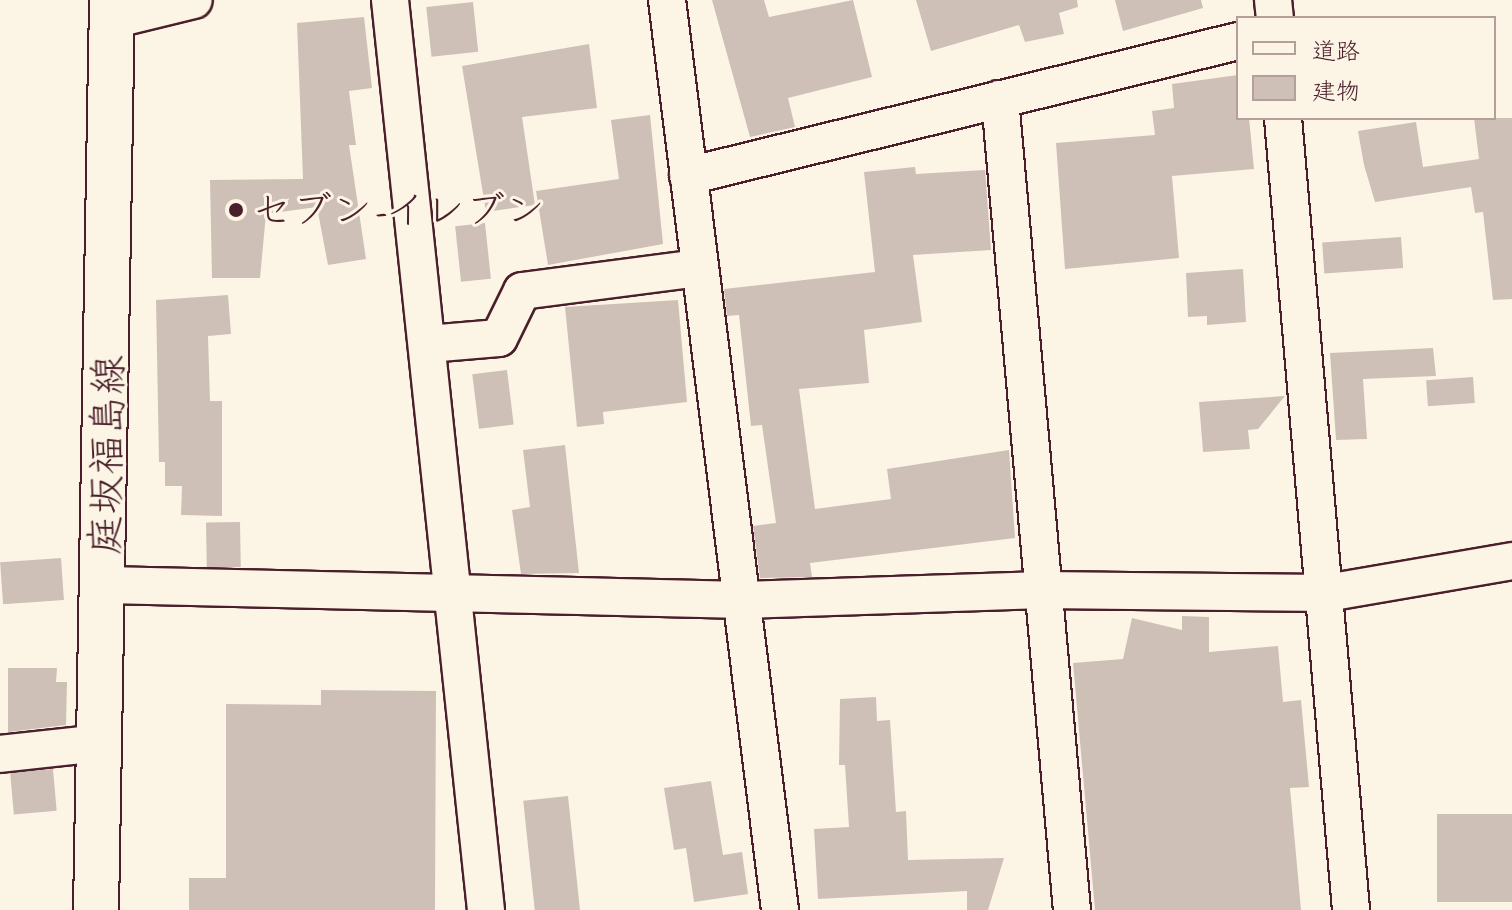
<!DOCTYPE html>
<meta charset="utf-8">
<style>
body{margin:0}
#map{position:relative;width:1512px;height:910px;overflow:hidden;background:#fcf5e5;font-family:Caveat,"Klee One",sans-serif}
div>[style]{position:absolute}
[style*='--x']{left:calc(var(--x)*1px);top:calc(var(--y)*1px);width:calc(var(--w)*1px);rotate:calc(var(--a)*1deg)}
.building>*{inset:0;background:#cfc0b7;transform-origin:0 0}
.roads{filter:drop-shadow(2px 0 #4a1f2b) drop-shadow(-2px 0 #4a1f2b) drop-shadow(0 2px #4a1f2b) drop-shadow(0 -2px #4a1f2b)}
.minor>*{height:36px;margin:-18px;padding:0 18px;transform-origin:18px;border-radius:18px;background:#fcf5e5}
.secondary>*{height:44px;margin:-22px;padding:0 22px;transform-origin:22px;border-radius:22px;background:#fcf5e5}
.dots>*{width:22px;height:22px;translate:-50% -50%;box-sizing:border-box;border:4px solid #fcf5e5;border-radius:50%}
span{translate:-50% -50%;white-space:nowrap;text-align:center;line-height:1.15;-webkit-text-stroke:6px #fcf5e5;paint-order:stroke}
.poi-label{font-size:40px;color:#4a1f2b}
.left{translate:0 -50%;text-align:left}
.street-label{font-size:40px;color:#4a1f2b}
.legend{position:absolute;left:1236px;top:16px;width:260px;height:104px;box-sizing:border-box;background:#fcf5e5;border:2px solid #b59f9b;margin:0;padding:10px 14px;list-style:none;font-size:24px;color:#4a1f2b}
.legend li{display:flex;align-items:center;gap:16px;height:40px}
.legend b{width:40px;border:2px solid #b59f9b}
</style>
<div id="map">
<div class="building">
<i style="clip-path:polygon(712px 0,764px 0,769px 17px,853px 0,872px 77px,788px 98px,795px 127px,750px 137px)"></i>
<i style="clip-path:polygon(916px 0,1077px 0,1078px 7px,1059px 13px,1064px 34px,1025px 42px,1019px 25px,931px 51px)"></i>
<i style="clip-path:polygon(1115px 0,1201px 0,1203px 8px,1123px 31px)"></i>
<i style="left:473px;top:2px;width:50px;height:47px;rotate:84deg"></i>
<i style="clip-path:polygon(364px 17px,372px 88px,349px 91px,356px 145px,349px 145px,366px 259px,328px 265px,317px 207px,266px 214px,260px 278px,212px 278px,210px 180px,303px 179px,297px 23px)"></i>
<i style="clip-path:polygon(589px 44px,597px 108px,522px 117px,535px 205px,486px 212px,462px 66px)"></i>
<i style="clip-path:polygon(1238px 75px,1238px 118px,1249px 118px,1254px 169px,1172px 176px,1179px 258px,1065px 269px,1056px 143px,1155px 135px,1152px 111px,1174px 108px,1172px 84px)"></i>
<i style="clip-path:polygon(650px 115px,663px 244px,548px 265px,536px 191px,619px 179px,611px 120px)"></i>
<i style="clip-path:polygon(1474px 118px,1512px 118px,1512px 299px,1493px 300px,1483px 212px,1475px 213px,1471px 187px,1375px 202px,1364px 165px,1358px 131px,1416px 122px,1423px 167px,1479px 159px)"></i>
<i style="clip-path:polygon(915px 167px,916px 174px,985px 170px,991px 250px,913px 255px,922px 322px,864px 330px,869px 383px,799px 389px,815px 509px,891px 499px,887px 469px,1009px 450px,1015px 538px,810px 563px,812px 577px,760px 578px,753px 526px,776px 523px,762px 425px,751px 426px,739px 315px,727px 316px,724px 289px,875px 272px,864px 172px)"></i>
<i style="left:485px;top:223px;width:56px;height:30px;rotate:84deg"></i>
<i style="left:1401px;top:237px;width:31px;height:79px;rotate:86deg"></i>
<i style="clip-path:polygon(1243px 269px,1246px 322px,1207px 325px,1207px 316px,1188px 317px,1186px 273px)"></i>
<i style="clip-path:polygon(228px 295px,231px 334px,208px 336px,210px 401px,222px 401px,222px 516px,181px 515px,182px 486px,165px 486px,165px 462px,159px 462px,156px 300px)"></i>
<i style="clip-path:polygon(678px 300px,687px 402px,603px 412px,604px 424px,577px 427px,565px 307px)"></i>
<i style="clip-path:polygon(1433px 348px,1436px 376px,1363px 379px,1367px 439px,1336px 440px,1330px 353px)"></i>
<i style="left:507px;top:370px;width:55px;height:35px;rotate:83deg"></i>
<i style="left:1473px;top:377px;width:26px;height:47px;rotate:86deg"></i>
<i style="clip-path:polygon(1285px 396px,1258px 429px,1248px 430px,1250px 449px,1203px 452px,1199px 402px)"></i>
<i style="clip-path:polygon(565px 445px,579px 573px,521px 574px,512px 510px,530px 507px,523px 450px)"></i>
<i style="left:240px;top:522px;width:45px;height:34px;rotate:89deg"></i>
<i style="left:61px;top:558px;width:42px;height:61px;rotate:86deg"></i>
<i style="clip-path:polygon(1182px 616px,1209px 617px,1209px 652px,1278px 646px,1283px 702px,1301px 700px,1309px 787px,1290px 788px,1301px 910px,1095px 910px,1073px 663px,1123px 659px,1132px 618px,1182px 630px)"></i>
<i style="clip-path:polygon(8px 668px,57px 668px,56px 682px,67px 682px,66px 725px,8px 732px)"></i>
<i style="clip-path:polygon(321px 690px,436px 691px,435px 910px,189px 910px,189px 878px,226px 878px,226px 704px,321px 705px)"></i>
<i style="clip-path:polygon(876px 697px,877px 721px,890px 720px,896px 812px,906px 811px,908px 860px,1004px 858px,988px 910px,967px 910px,967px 891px,818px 899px,814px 829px,849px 827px,845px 765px,839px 765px,840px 699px)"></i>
<i style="left:53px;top:769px;width:42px;height:43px;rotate:85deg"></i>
<i style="clip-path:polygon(711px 781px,723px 855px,742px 852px,748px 894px,694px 902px,686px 848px,674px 850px,664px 788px)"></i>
<i style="left:568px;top:796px;width:115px;height:45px;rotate:84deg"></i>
<i style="left:1512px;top:814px;width:88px;height:75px;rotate:90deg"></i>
</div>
<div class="roads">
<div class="minor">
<i style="--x:390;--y:0;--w:915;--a:83.98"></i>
<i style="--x:667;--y:0;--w:917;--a:82.92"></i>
<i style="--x:1273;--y:0;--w:18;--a:84"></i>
<i style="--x:112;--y:20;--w:84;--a:-13.7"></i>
<i style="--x:1000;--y:99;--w:814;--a:84.93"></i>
<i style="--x:1283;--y:118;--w:795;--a:85.09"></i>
<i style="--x:688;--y:176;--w:566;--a:-13.79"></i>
<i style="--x:428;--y:344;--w:71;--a:-4.8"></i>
<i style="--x:499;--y:338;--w:52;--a:-63.9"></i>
<i style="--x:522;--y:291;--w:179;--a:-7.4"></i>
<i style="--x:106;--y:585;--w:637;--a:1.35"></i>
<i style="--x:743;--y:600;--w:300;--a:-1.9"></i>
<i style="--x:1043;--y:590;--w:284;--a:0.6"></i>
<i style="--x:1327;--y:593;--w:188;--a:-9.8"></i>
<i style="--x:0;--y:754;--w:100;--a:-6.3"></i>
</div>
<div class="secondary">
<i style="--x:96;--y:910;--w:910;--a:-88.99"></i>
</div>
</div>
<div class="dots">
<i style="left:236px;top:210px;background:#4a1f2b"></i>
</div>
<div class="poi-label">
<span class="left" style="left:252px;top:210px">セブン-イレブン</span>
</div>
<div class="street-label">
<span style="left:107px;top:455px;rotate:-89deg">庭坂福島線</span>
</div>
<ul class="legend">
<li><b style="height:10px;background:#fcf5e5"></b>道路</li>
<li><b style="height:22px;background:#cfc0b7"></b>建物</li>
</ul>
</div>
